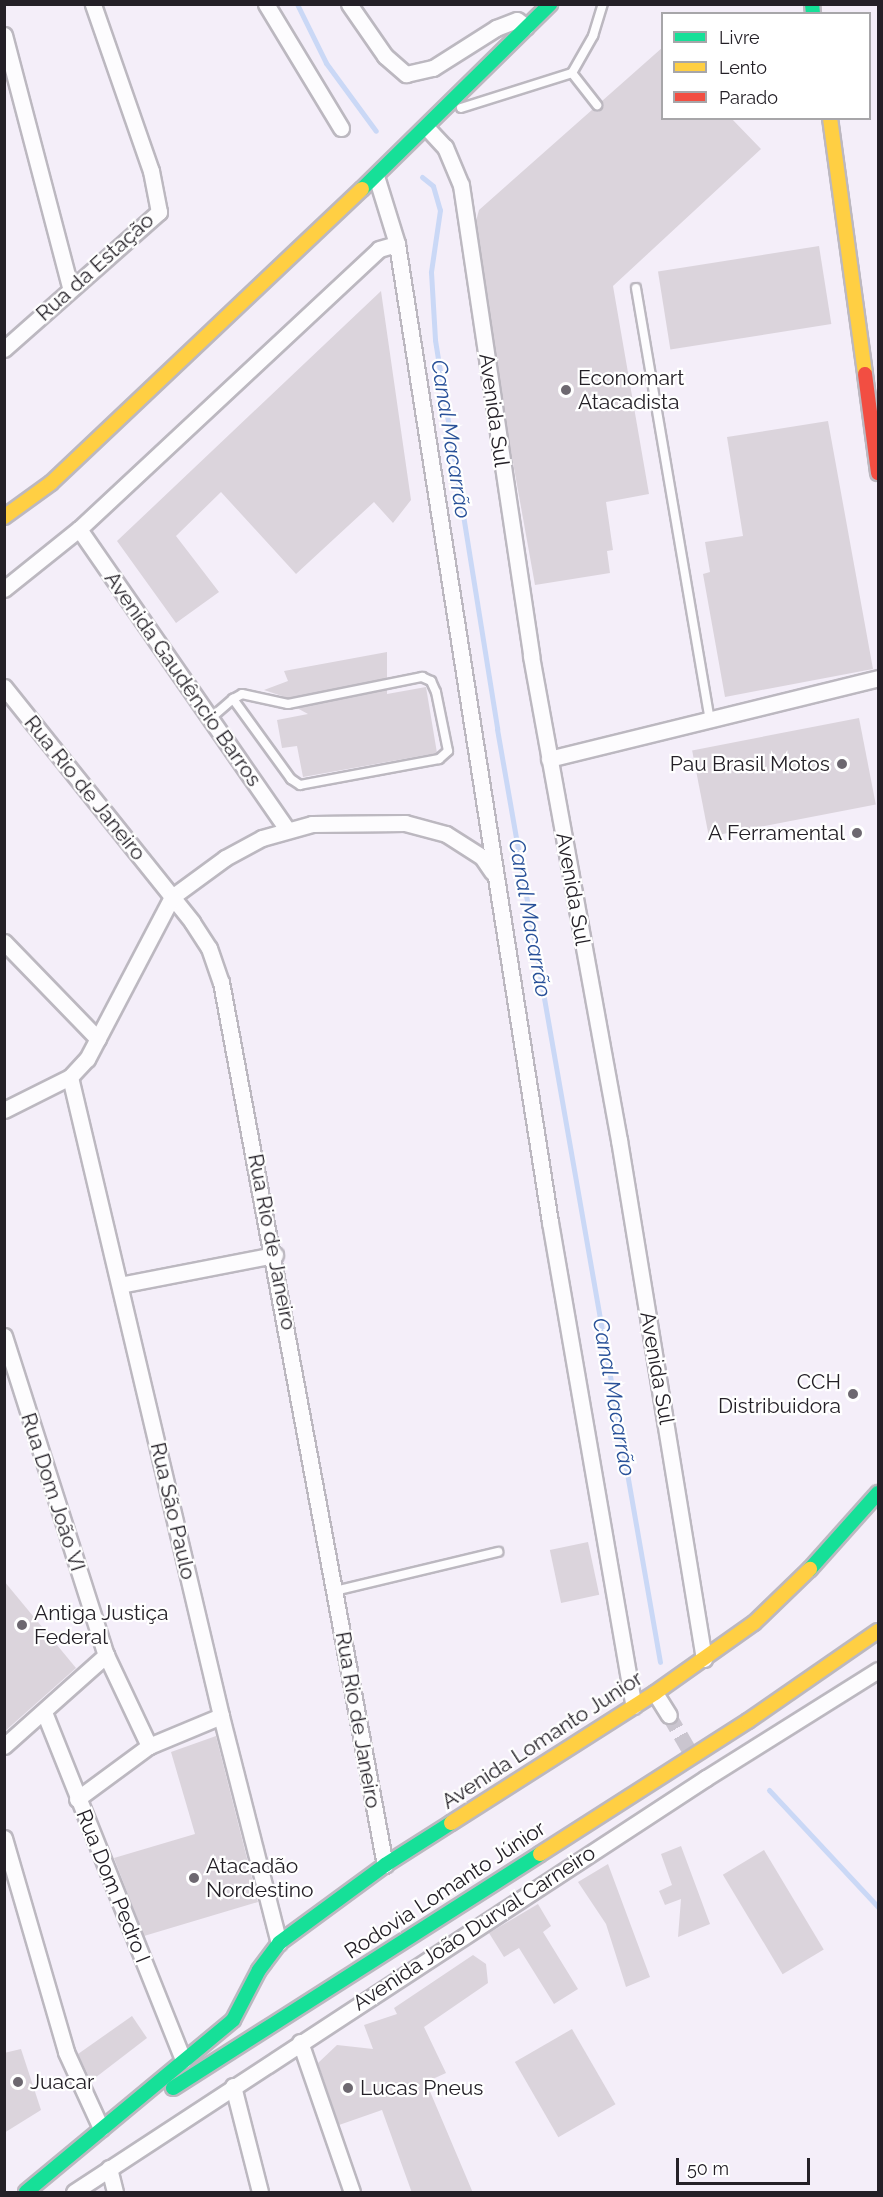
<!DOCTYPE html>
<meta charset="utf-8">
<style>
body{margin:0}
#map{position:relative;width:883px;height:2197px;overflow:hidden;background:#f4eef9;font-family:Raleway,sans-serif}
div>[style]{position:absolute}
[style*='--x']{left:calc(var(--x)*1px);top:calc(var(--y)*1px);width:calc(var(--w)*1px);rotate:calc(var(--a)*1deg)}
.stream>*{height:5px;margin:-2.5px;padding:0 2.5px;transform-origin:2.5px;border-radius:2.5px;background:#cad8f6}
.building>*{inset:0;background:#dbd4dc;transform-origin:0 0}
.street-tunnel>*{height:15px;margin-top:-7.5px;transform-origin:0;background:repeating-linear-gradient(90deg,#cac5cf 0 15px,transparent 0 23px)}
.roads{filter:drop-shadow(2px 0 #bcb8c0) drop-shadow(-2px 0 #bcb8c0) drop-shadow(0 2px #bcb8c0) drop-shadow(0 -2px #bcb8c0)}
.lane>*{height:8px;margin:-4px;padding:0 4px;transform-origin:4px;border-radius:4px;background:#fdfcfe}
.street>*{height:15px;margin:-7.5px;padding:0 7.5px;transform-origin:7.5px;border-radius:7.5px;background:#fdfcfe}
.fast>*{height:14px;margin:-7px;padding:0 7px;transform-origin:7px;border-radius:7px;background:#16e098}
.slow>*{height:14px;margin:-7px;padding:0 7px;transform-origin:7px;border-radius:7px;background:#ffcf43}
.jam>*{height:14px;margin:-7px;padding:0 7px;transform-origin:7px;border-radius:7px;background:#f24e42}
.dots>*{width:16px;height:16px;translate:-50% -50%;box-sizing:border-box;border:3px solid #fff;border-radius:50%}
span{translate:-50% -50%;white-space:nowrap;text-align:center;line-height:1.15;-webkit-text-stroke:4.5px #fff;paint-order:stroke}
.street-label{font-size:21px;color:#242027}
.poi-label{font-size:21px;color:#242027}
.left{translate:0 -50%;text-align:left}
.right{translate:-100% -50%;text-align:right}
.water-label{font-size:22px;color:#295199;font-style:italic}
.frame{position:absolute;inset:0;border:6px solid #242027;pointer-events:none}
.legend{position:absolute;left:661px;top:12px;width:210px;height:108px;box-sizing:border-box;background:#fff;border:2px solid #a7a6a9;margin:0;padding:8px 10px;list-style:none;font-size:18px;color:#242027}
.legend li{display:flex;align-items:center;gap:12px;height:30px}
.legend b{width:30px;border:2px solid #a7a6a9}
.scale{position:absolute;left:676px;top:2158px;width:134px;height:27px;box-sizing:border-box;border:3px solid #242027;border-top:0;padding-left:8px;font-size:18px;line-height:21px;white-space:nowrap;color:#242027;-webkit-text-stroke:4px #fff;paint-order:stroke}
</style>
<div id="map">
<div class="stream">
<i style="--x:297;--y:4;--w:66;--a:63.8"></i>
<i style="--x:326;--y:63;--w:84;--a:53.7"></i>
<i style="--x:422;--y:177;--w:14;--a:39"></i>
<i style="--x:433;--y:186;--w:25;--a:74"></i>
<i style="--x:440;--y:210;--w:63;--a:98.3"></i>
<i style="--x:431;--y:272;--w:68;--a:86.6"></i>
<i style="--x:435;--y:340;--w:394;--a:80.9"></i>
<i style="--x:497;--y:729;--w:947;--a:80.09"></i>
<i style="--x:769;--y:1790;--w:160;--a:47"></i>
</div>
<div class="building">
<i style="clip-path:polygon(663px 47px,663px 118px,731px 118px,761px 149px,613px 286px,649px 494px,606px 502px,613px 550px,607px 551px,610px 573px,535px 585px,505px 418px,476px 221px,479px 210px,593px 109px,601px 109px,602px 101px)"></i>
<i style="left:819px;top:246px;width:79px;height:163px;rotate:81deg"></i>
<i style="clip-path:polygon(381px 291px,411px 500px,393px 523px,374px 502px,296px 574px,221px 492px,176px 536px,219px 592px,176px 623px,117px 541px)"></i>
<i style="clip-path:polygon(828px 421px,873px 669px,725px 697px,703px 574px,710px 572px,705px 542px,743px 536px,727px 437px)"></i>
<i style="clip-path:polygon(387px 652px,387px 678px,288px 698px,264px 690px,288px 681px,284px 671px)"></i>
<i style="clip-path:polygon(426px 687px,437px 753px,303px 777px,297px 746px,282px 748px,277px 720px,308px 714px,297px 708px,387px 690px,387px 694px)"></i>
<i style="left:859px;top:718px;width:88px;height:170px;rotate:79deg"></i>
<i style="left:588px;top:1542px;width:54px;height:39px;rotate:78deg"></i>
<i style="clip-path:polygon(4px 1581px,76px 1668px,4px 1732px)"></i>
<i style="clip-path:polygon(216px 1736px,258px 1902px,144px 1936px,114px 1858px,195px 1834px,171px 1752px)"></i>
<i style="clip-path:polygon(681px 1846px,710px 1924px,678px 1937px,681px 1899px,665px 1905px,659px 1891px,672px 1885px,661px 1854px)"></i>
<i style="left:764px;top:1850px;width:116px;height:48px;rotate:59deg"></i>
<i style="clip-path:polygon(608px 1864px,650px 1977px,626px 1987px,606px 1924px,578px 1882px)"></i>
<i style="clip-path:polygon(538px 1904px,551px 1926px,543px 1932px,578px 1989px,554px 2004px,519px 1948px,504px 1957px,489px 1933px)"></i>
<i style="clip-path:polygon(473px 1955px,486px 1964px,488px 1983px,424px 2027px,446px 2073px,426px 2082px,473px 2193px,412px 2193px,382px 2110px,339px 2125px,318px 2063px,337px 2045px,373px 2049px,364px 2025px,397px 2014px,394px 2008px)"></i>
<i style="clip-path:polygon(132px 2016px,147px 2038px,91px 2081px,78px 2054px)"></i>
<i style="left:572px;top:2029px;width:87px;height:66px;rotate:60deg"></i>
<i style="clip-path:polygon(21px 2049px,41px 2110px,4px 2133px,4px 2053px)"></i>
</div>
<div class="street-tunnel">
<i style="--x:669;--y:1715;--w:52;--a:60"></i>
</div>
<div class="roads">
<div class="lane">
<i style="--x:572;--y:73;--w:41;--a:52"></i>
<i style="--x:461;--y:108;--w:116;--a:-17.5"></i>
<i style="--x:572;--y:73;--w:43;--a:-60.4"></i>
<i style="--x:593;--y:36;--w:34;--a:-73"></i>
<i style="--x:636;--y:288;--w:438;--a:80.3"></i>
<i style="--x:211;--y:718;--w:29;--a:-41"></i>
<i style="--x:233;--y:699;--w:10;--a:-29"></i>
<i style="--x:242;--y:694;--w:47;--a:12.3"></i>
<i style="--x:288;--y:704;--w:137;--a:-11.4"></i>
<i style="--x:422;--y:677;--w:10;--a:24"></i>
<i style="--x:431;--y:681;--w:12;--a:66"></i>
<i style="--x:436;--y:692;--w:60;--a:78.5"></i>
<i style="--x:448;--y:751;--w:12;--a:138"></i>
<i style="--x:439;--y:759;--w:141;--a:169.4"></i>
<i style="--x:300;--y:785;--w:11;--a:-146"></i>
<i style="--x:291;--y:779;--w:99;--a:-125.9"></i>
<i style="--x:335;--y:1591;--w:168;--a:-13.5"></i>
</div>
<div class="street">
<i style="--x:266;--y:4;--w:145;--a:58.8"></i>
<i style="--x:349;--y:4;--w:63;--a:55.3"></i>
<i style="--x:385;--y:56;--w:28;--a:41"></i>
<i style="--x:406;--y:74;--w:28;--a:-13"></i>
<i style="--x:433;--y:68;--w:75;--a:-32.4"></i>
<i style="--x:496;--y:28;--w:22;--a:-21"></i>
<i style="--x:517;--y:20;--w:11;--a:38"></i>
<i style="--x:4;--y:35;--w:260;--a:75.3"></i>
<i style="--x:427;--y:128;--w:26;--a:47"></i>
<i style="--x:445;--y:147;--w:41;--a:67.2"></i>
<i style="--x:461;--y:185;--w:476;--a:81.5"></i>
<i style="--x:531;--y:656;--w:492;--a:79.7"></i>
<i style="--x:619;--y:1140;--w:526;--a:80.7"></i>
<i style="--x:376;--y:176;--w:71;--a:72.8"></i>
<i style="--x:397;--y:244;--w:990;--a:81.11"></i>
<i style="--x:550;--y:1222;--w:491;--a:80.2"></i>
<i style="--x:4;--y:349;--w:207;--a:-41.5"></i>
<i style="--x:159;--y:212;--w:42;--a:-101"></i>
<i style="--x:151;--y:171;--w:177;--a:-109.2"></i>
<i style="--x:79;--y:529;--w:365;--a:55.3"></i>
<i style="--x:4;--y:589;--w:96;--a:-38.7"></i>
<i style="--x:79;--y:529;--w:410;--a:-43"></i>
<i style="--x:379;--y:249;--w:19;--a:-16"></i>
<i style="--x:4;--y:687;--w:301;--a:51.3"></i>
<i style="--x:192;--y:922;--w:31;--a:57"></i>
<i style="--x:209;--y:948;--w:36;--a:71"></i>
<i style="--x:221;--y:982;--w:898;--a:79.48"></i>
<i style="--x:549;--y:759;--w:339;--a:-13.8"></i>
<i style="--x:4;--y:942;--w:135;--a:45.9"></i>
<i style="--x:70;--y:1077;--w:657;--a:76.7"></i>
<i style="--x:221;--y:1716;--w:234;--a:75.7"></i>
<i style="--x:4;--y:1110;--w:74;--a:-26.6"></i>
<i style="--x:70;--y:1077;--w:25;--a:-47"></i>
<i style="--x:87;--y:1059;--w:183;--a:-62.3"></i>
<i style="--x:172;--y:897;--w:66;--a:-36.3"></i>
<i style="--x:225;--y:858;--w:42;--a:-28.4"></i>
<i style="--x:262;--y:838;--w:52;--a:-15.6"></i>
<i style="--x:312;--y:824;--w:93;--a:-0.6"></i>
<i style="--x:405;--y:823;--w:42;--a:15"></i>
<i style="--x:446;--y:834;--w:43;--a:32.6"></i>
<i style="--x:482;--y:857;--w:18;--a:56"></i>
<i style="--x:120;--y:1285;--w:158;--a:-11"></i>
<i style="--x:4;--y:1336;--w:335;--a:72.3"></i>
<i style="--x:106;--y:1655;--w:101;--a:64.7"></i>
<i style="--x:655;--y:1693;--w:26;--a:58"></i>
<i style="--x:44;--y:1712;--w:375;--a:68.2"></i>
<i style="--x:4;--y:1746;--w:137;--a:-41.7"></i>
<i style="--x:77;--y:1799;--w:89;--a:-36.4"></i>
<i style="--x:149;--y:1746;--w:78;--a:-22.6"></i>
<i style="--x:4;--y:1838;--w:223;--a:73.8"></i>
<i style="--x:66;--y:2052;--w:84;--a:65.3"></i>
<i style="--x:300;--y:2042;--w:159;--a:70.9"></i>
<i style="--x:233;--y:2086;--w:109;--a:75.7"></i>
<i style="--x:109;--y:2168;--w:25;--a:76"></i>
<i style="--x:74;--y:2192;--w:756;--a:-33.23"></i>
<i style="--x:706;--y:1778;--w:203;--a:-32.1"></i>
</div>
<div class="fast">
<i style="--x:812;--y:4;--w:10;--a:84"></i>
<i style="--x:362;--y:189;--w:264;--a:-44.5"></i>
<i style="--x:810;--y:1569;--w:102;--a:-48.2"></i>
<i style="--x:173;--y:2088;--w:435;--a:-32.5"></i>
<i style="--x:26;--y:2192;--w:269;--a:-39.7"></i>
<i style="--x:233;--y:2020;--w:56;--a:-62.5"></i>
<i style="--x:259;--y:1970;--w:34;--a:-53"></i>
<i style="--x:279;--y:1943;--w:132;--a:-36.3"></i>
<i style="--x:385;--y:1865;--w:78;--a:-32.5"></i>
</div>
<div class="slow">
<i style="--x:830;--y:118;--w:258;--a:82.2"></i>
<i style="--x:4;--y:517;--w:58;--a:-35.9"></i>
<i style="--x:51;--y:483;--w:428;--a:-43.4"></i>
<i style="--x:451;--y:1823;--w:242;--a:-32.5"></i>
<i style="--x:655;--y:1693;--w:121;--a:-35.3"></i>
<i style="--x:754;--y:1623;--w:78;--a:-44"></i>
<i style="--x:540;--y:1854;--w:247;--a:-32.6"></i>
<i style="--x:748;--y:1721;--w:158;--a:-34.7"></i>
</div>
<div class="jam">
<i style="--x:865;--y:374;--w:100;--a:82.5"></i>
</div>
</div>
<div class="dots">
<i style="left:566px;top:390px;background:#6d6870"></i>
<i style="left:842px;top:764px;background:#6d6870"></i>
<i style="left:857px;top:833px;background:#6d6870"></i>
<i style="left:853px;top:1394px;background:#6d6870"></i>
<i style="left:22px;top:1625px;background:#6d6870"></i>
<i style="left:194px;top:1878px;background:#6d6870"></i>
<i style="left:18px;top:2082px;background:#6d6870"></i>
<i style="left:348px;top:2088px;background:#6d6870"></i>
</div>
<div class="street-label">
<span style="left:95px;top:267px;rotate:-42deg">Rua da Estação</span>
<span style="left:494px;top:410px;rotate:82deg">Avenida Sul</span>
<span style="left:183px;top:679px;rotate:55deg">Avenida Gaudêncio Barros</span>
<span style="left:85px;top:788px;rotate:51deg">Rua Rio de Janeiro</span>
<span style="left:573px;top:889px;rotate:80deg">Avenida Sul</span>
<span style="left:272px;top:1242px;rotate:79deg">Rua Rio de Janeiro</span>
<span style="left:657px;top:1368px;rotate:80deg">Avenida Sul</span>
<span style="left:53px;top:1492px;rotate:72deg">Rua Dom João VI</span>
<span style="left:173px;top:1511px;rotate:77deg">Rua São Paulo</span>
<span style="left:358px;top:1720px;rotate:80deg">Rua Rio de Janeiro</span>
<span style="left:542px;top:1740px;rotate:-33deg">Avenida Lomanto Junior</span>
<span style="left:113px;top:1886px;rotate:68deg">Rua Dom Pedro I</span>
<span style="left:445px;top:1890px;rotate:-33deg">Rodovia Lomanto Júnior</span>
<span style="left:474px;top:1928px;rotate:-33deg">Avenida João Durval Carneiro</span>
</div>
<div class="poi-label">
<span class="left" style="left:578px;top:390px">Economart<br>Atacadista</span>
<span class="right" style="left:830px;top:764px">Pau Brasil Motos</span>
<span class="right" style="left:845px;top:833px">A Ferramental</span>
<span class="right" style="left:841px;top:1394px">CCH<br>Distribuidora</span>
<span class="left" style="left:34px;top:1625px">Antiga Justiça<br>Federal</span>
<span class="left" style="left:206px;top:1878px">Atacadão<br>Nordestino</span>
<span class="left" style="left:30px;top:2082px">Juacar</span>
<span class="left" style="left:360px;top:2088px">Lucas Pneus</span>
</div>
<div class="water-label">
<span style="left:451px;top:439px;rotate:81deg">Canal Macarrão</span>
<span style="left:530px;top:918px;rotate:80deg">Canal Macarrão</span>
<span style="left:614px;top:1397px;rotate:80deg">Canal Macarrão</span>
</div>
<div class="frame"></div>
<ul class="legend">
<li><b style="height:8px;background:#16e098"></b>Livre</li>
<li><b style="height:8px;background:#ffcf43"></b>Lento</li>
<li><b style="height:8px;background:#f24e42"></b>Parado</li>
</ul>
<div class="scale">50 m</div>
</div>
